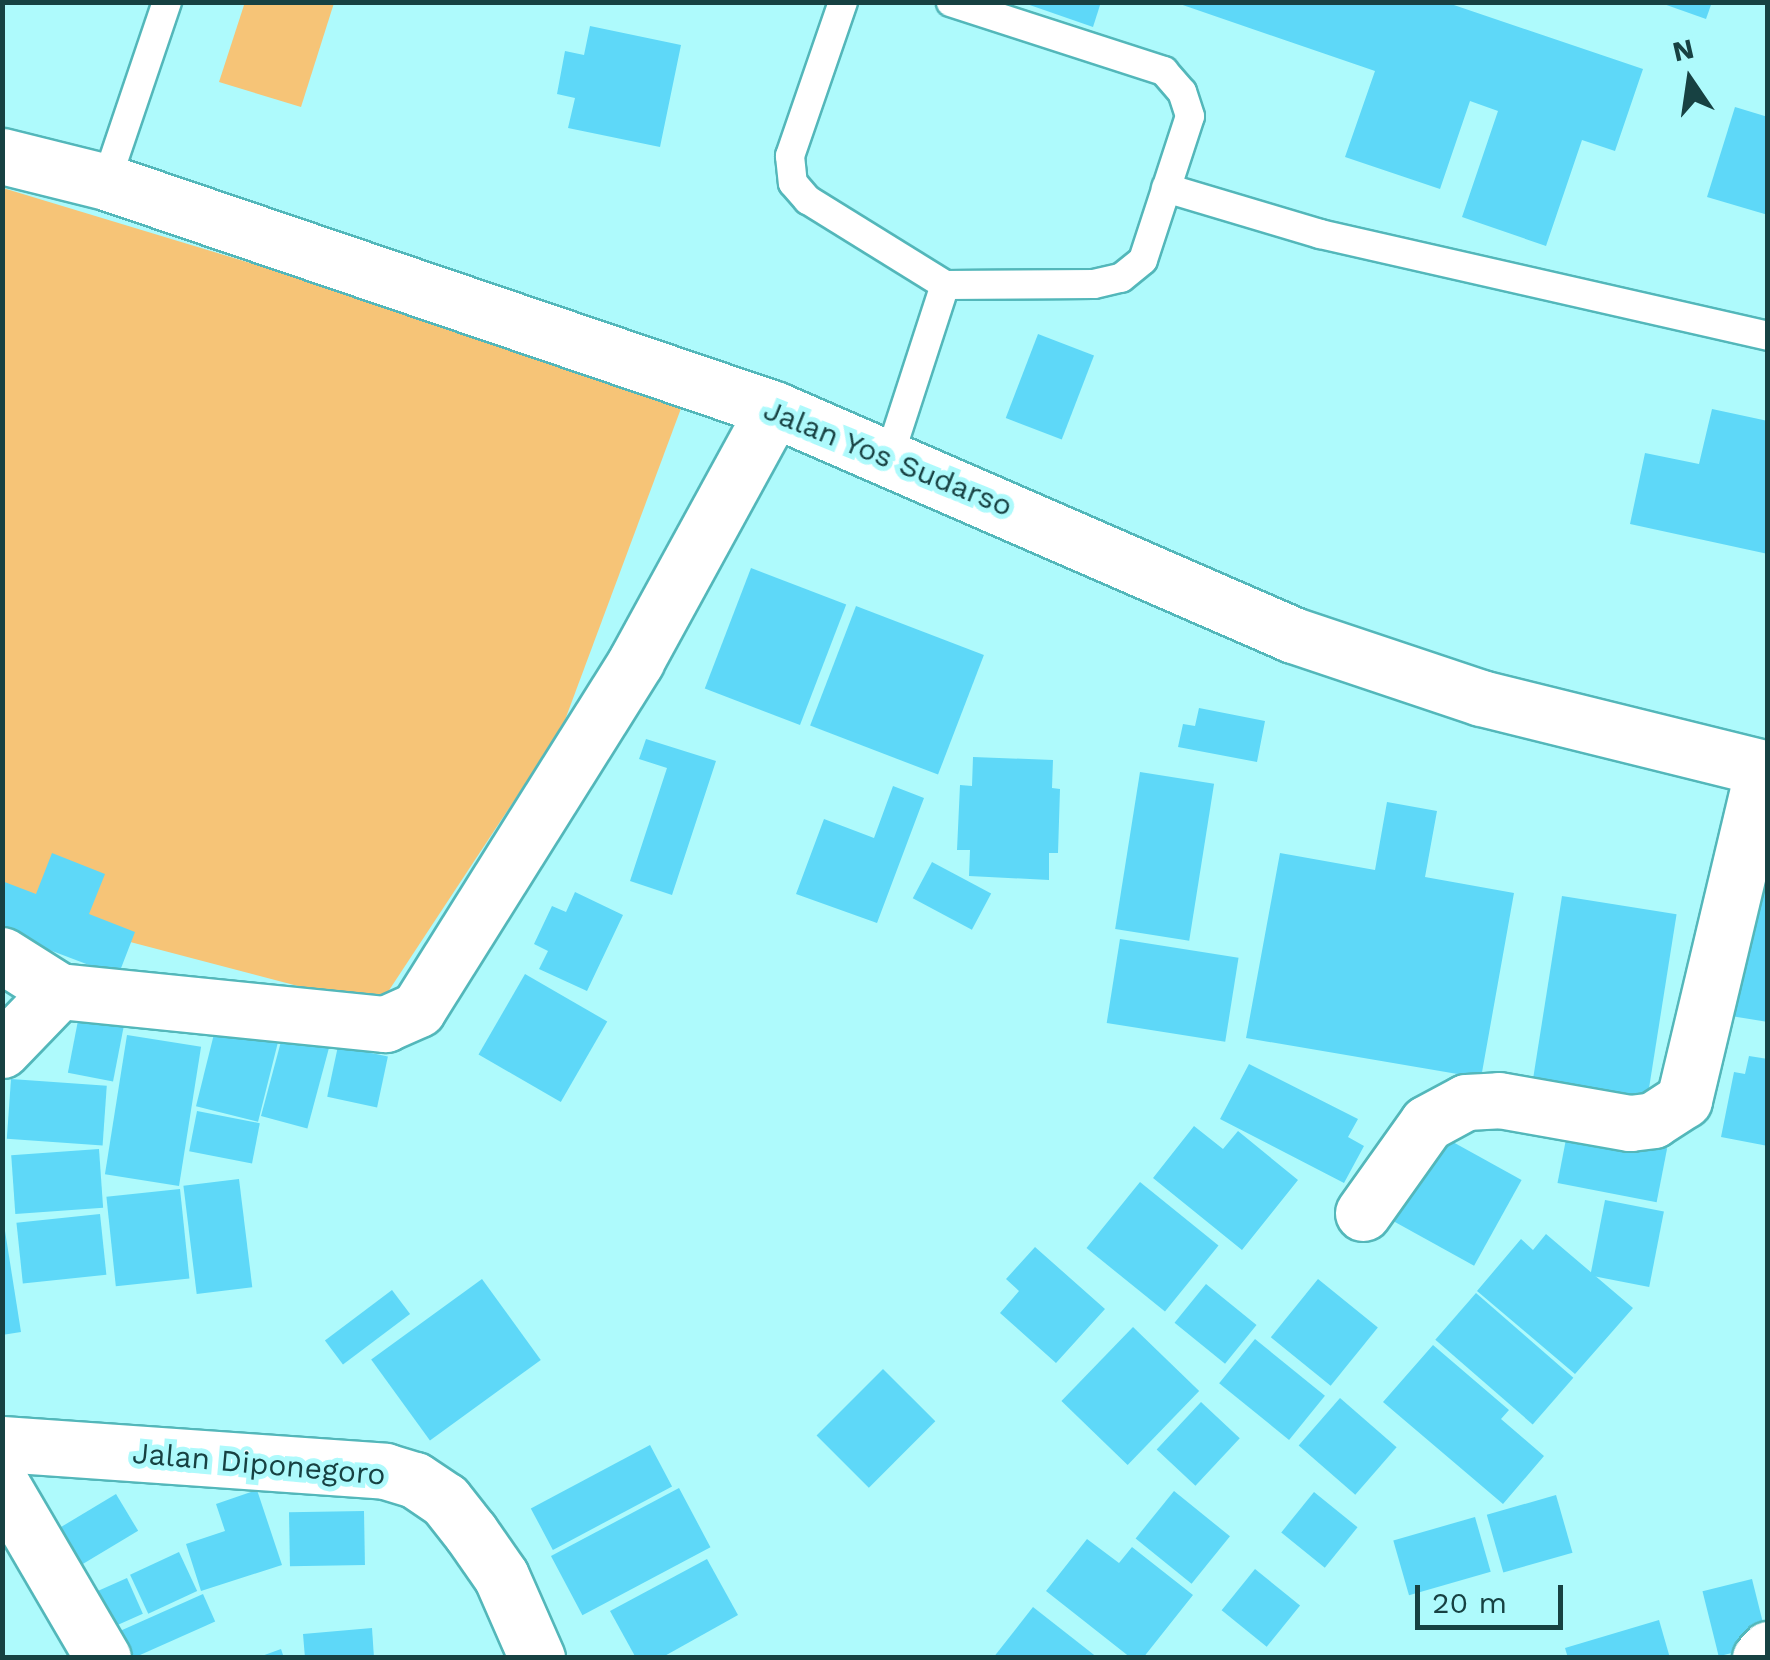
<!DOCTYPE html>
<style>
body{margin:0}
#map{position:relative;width:1770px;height:1660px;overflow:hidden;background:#aefafc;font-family:"Work Sans",sans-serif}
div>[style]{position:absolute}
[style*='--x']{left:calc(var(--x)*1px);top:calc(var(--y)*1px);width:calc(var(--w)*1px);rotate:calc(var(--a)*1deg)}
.green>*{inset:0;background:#f6c477}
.building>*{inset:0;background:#5ed8f8;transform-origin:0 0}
.roads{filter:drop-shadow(2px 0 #53b7ba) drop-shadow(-2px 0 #53b7ba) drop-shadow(0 2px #53b7ba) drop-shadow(0 -2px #53b7ba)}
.lane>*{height:28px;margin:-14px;padding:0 14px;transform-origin:14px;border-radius:14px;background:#fff}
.street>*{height:55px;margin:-27.5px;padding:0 27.5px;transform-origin:27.5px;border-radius:27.5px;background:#fff}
.highway>*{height:55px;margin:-27.5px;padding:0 27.5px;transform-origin:27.5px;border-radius:27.5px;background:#fff}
span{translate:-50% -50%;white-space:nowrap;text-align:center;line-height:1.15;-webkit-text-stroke:10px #aefafc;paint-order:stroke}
.street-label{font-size:30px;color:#174142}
.frame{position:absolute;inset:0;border:5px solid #174142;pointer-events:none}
.north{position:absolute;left:1640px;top:30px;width:100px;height:100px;-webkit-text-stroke:8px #aefafc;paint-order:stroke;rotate:347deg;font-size:28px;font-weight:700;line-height:40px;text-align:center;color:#174142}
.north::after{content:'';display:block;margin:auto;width:35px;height:45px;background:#174142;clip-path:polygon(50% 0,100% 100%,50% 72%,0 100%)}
.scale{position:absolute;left:1415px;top:1585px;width:148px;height:45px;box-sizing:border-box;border:5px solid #174142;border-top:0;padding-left:12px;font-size:30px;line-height:35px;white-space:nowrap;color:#174142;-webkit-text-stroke:8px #aefafc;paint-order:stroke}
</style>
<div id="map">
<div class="green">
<i style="clip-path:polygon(245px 2px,334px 3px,301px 107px,219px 82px)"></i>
<i style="clip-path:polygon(3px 188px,686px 395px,562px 728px,378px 1007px,115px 938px,3px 888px)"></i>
</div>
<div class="building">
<i style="clip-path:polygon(1021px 2px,1101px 2px,1093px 27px)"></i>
<i style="clip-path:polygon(1174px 2px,1445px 2px,1643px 69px,1615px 151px,1582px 140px,1546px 246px,1462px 217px,1498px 111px,1470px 101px,1440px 189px,1345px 157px,1375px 71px)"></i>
<i style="clip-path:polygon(1658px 2px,1712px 2px,1706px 19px)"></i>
<i style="clip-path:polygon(590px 26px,681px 45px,660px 147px,568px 128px,575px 98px,557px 94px,565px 51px,584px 55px)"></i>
<i style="clip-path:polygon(1735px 107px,1768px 117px,1768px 215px,1707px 197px)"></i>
<i style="left:1038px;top:334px;width:60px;height:90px;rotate:21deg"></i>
<i style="clip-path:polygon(1712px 409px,1768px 421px,1768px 554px,1630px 524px,1645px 453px,1699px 464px)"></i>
<i style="left:751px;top:568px;width:102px;height:129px;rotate:21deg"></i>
<i style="left:856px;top:606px;width:137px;height:128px;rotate:21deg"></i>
<i style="clip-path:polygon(1199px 708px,1265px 721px,1257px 762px,1178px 747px,1183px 724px,1195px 726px)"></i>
<i style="clip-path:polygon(646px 739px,716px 761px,672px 895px,630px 881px,667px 768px,639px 759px)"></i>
<i style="clip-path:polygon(973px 757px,1053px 760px,1052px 788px,1060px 789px,1058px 853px,1049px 853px,1049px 880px,969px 876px,970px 850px,957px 850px,960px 785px,972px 786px)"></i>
<i style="left:1140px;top:772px;width:75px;height:159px;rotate:9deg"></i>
<i style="clip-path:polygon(893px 786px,924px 798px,877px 923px,796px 894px,824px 819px,874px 838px)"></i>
<i style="clip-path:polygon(1387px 802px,1437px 811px,1425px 877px,1514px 893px,1481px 1078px,1246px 1038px,1280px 853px,1375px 870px)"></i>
<i style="clip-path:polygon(52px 853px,105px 874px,89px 914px,135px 932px,118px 976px,2px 932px,2px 881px,36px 894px)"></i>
<i style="clip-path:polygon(1768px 859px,1768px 1022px,1731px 1016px)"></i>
<i style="left:932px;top:862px;width:67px;height:41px;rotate:28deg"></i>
<i style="clip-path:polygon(575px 892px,623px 915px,587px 991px,539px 969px,548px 951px,534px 944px,552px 906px,566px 912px)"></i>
<i style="left:1562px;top:896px;width:116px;height:191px;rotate:9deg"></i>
<i style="left:1120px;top:939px;width:120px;height:85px;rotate:9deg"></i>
<i style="left:525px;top:974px;width:95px;height:93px;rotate:30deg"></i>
<i style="left:82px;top:1000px;width:46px;height:74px;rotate:11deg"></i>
<i style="left:218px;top:1018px;width:64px;height:91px;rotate:14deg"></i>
<i style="left:283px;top:1034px;width:48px;height:85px;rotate:15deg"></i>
<i style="left:127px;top:1035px;width:75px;height:141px;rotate:9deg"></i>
<i style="left:338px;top:1046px;width:51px;height:52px;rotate:12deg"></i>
<i style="clip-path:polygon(1749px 1056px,1768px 1059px,1768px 1146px,1721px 1137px,1734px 1072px,1745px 1074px)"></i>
<i style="clip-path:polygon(1249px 1064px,1358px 1119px,1348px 1137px,1364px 1146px,1344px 1183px,1220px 1119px)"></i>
<i style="left:11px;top:1079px;width:96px;height:60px;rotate:4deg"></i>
<i style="left:197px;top:1111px;width:64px;height:41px;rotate:11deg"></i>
<i style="clip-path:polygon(1194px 1126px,1223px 1149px,1238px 1131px,1298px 1180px,1242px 1250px,1153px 1178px)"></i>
<i style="left:1568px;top:1129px;width:101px;height:55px;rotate:11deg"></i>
<i style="left:1442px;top:1136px;width:91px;height:98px;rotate:29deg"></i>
<i style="left:99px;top:1149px;width:59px;height:88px;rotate:86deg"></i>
<i style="left:239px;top:1179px;width:109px;height:56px;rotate:83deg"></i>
<i style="left:1140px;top:1182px;width:101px;height:85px;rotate:39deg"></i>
<i style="left:180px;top:1189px;width:90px;height:74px;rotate:84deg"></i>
<i style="left:1605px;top:1200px;width:60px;height:77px;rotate:11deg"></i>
<i style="clip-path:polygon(2px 1212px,21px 1332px,2px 1335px)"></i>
<i style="left:100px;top:1214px;width:61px;height:84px;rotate:84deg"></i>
<i style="clip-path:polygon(1546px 1234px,1633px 1308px,1575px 1374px,1477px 1291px,1521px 1239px,1533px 1250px)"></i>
<i style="clip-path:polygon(1035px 1247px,1105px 1309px,1056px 1363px,1000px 1313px,1019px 1291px,1006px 1279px)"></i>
<i style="left:482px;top:1279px;width:100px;height:137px;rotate:54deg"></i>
<i style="left:1318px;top:1279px;width:77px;height:75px;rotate:39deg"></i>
<i style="left:1206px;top:1284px;width:65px;height:50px;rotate:39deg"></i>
<i style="left:392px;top:1290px;width:30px;height:84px;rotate:53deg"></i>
<i style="left:1476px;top:1293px;width:129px;height:62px;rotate:41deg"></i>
<i style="left:1133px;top:1327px;width:92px;height:103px;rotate:44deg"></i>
<i style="left:1255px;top:1339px;width:90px;height:57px;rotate:39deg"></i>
<i style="clip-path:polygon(1433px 1345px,1509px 1410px,1501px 1419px,1544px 1456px,1503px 1504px,1383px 1402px)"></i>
<i style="left:883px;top:1369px;width:74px;height:94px;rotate:45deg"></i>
<i style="left:1340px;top:1398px;width:75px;height:63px;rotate:41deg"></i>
<i style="left:1201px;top:1402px;width:53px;height:65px;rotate:43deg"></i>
<i style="left:650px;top:1445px;width:47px;height:135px;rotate:62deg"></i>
<i style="left:679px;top:1488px;width:67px;height:145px;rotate:62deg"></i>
<i style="clip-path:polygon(257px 1490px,282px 1565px,201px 1591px,186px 1544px,225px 1531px,216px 1504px)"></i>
<i style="left:1174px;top:1491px;width:72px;height:61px;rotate:39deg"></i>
<i style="left:1314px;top:1492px;width:56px;height:52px;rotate:39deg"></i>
<i style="left:116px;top:1494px;width:43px;height:84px;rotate:59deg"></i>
<i style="left:1556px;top:1495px;width:60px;height:72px;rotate:74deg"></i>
<i style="left:364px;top:1511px;width:54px;height:75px;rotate:89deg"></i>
<i style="left:1475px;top:1517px;width:57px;height:85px;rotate:74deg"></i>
<i style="clip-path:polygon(1087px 1539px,1119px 1563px,1132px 1547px,1193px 1595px,1143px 1658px,1131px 1658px,1046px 1591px)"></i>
<i style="left:179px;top:1552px;width:43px;height:54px;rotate:65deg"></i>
<i style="clip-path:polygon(707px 1559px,738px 1615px,661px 1658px,636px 1658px,610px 1611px)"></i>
<i style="left:1255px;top:1569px;width:58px;height:53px;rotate:39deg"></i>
<i style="left:127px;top:1578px;width:39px;height:40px;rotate:66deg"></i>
<i style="left:1752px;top:1579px;width:67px;height:51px;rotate:76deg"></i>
<i style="left:203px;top:1594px;width:30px;height:94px;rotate:66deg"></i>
<i style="clip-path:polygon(1033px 1607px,1098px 1658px,993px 1658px)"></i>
<i style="clip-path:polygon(1659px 1620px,1670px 1658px,1568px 1658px,1565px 1648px)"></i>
<i style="clip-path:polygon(372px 1628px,374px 1658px,305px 1658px,303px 1634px)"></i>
<i style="clip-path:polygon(281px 1649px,284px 1658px,259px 1658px,259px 1657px)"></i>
</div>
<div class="roads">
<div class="lane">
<i style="--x:843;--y:2;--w:163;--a:109"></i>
<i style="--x:790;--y:156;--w:27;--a:84"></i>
<i style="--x:793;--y:183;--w:23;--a:49"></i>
<i style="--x:808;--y:200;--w:161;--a:31.8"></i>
<i style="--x:945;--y:285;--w:149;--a:-0.4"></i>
<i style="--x:1094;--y:284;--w:28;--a:-13"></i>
<i style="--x:1121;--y:278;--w:28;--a:-39"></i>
<i style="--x:1143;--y:260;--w:151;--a:-71.9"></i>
<i style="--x:1190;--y:116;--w:25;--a:-108"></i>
<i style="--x:1182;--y:92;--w:28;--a:-131"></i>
<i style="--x:1164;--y:71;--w:224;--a:-162.1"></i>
<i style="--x:106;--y:182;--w:190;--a:-71.3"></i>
<i style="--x:1166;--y:188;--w:161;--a:16.6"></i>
<i style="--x:1320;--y:234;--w:459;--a:12.8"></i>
<i style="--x:890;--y:454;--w:178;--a:-72"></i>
</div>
<div class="street">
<i style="--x:2;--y:955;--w:67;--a:32.3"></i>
<i style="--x:2;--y:1050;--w:82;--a:-46"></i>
<i style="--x:59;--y:991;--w:328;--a:5.8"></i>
<i style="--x:385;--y:1024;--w:36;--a:-24"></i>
<i style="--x:418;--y:1009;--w:411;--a:-57.9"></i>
<i style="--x:636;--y:661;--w:287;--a:-61.3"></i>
<i style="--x:1363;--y:1213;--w:110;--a:-54.6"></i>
<i style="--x:1427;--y:1123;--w:44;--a:-28.3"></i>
<i style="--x:1466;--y:1102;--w:33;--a:-3"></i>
<i style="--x:1499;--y:1100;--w:133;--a:10"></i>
<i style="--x:1630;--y:1123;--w:23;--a:-7"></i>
<i style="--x:1653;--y:1120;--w:37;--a:-33"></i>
<i style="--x:1684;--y:1100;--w:341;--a:-76.6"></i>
<i style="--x:2;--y:1485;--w:200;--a:59.7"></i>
<i style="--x:1760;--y:1658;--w:12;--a:-48"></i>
</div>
<div class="highway">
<i style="--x:2;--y:156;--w:107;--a:14"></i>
<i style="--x:106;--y:182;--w:706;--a:18.77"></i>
<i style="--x:774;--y:409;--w:566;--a:23.53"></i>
<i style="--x:1293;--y:635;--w:198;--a:18.5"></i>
<i style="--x:1481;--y:698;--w:296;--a:13.9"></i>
<i style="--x:2;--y:1444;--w:384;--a:4"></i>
<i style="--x:385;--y:1471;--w:31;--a:17"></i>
<i style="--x:415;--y:1480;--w:36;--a:34"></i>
<i style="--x:445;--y:1500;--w:42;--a:51.8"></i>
<i style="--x:471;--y:1533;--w:52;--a:55.1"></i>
<i style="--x:501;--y:1576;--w:90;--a:66.3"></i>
</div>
</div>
<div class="street-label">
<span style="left:888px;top:458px;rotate:22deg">Jalan Yos Sudarso</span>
<span style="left:259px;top:1464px;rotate:5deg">Jalan Diponegoro</span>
</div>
<div class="frame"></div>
<div class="north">N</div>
<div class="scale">20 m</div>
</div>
